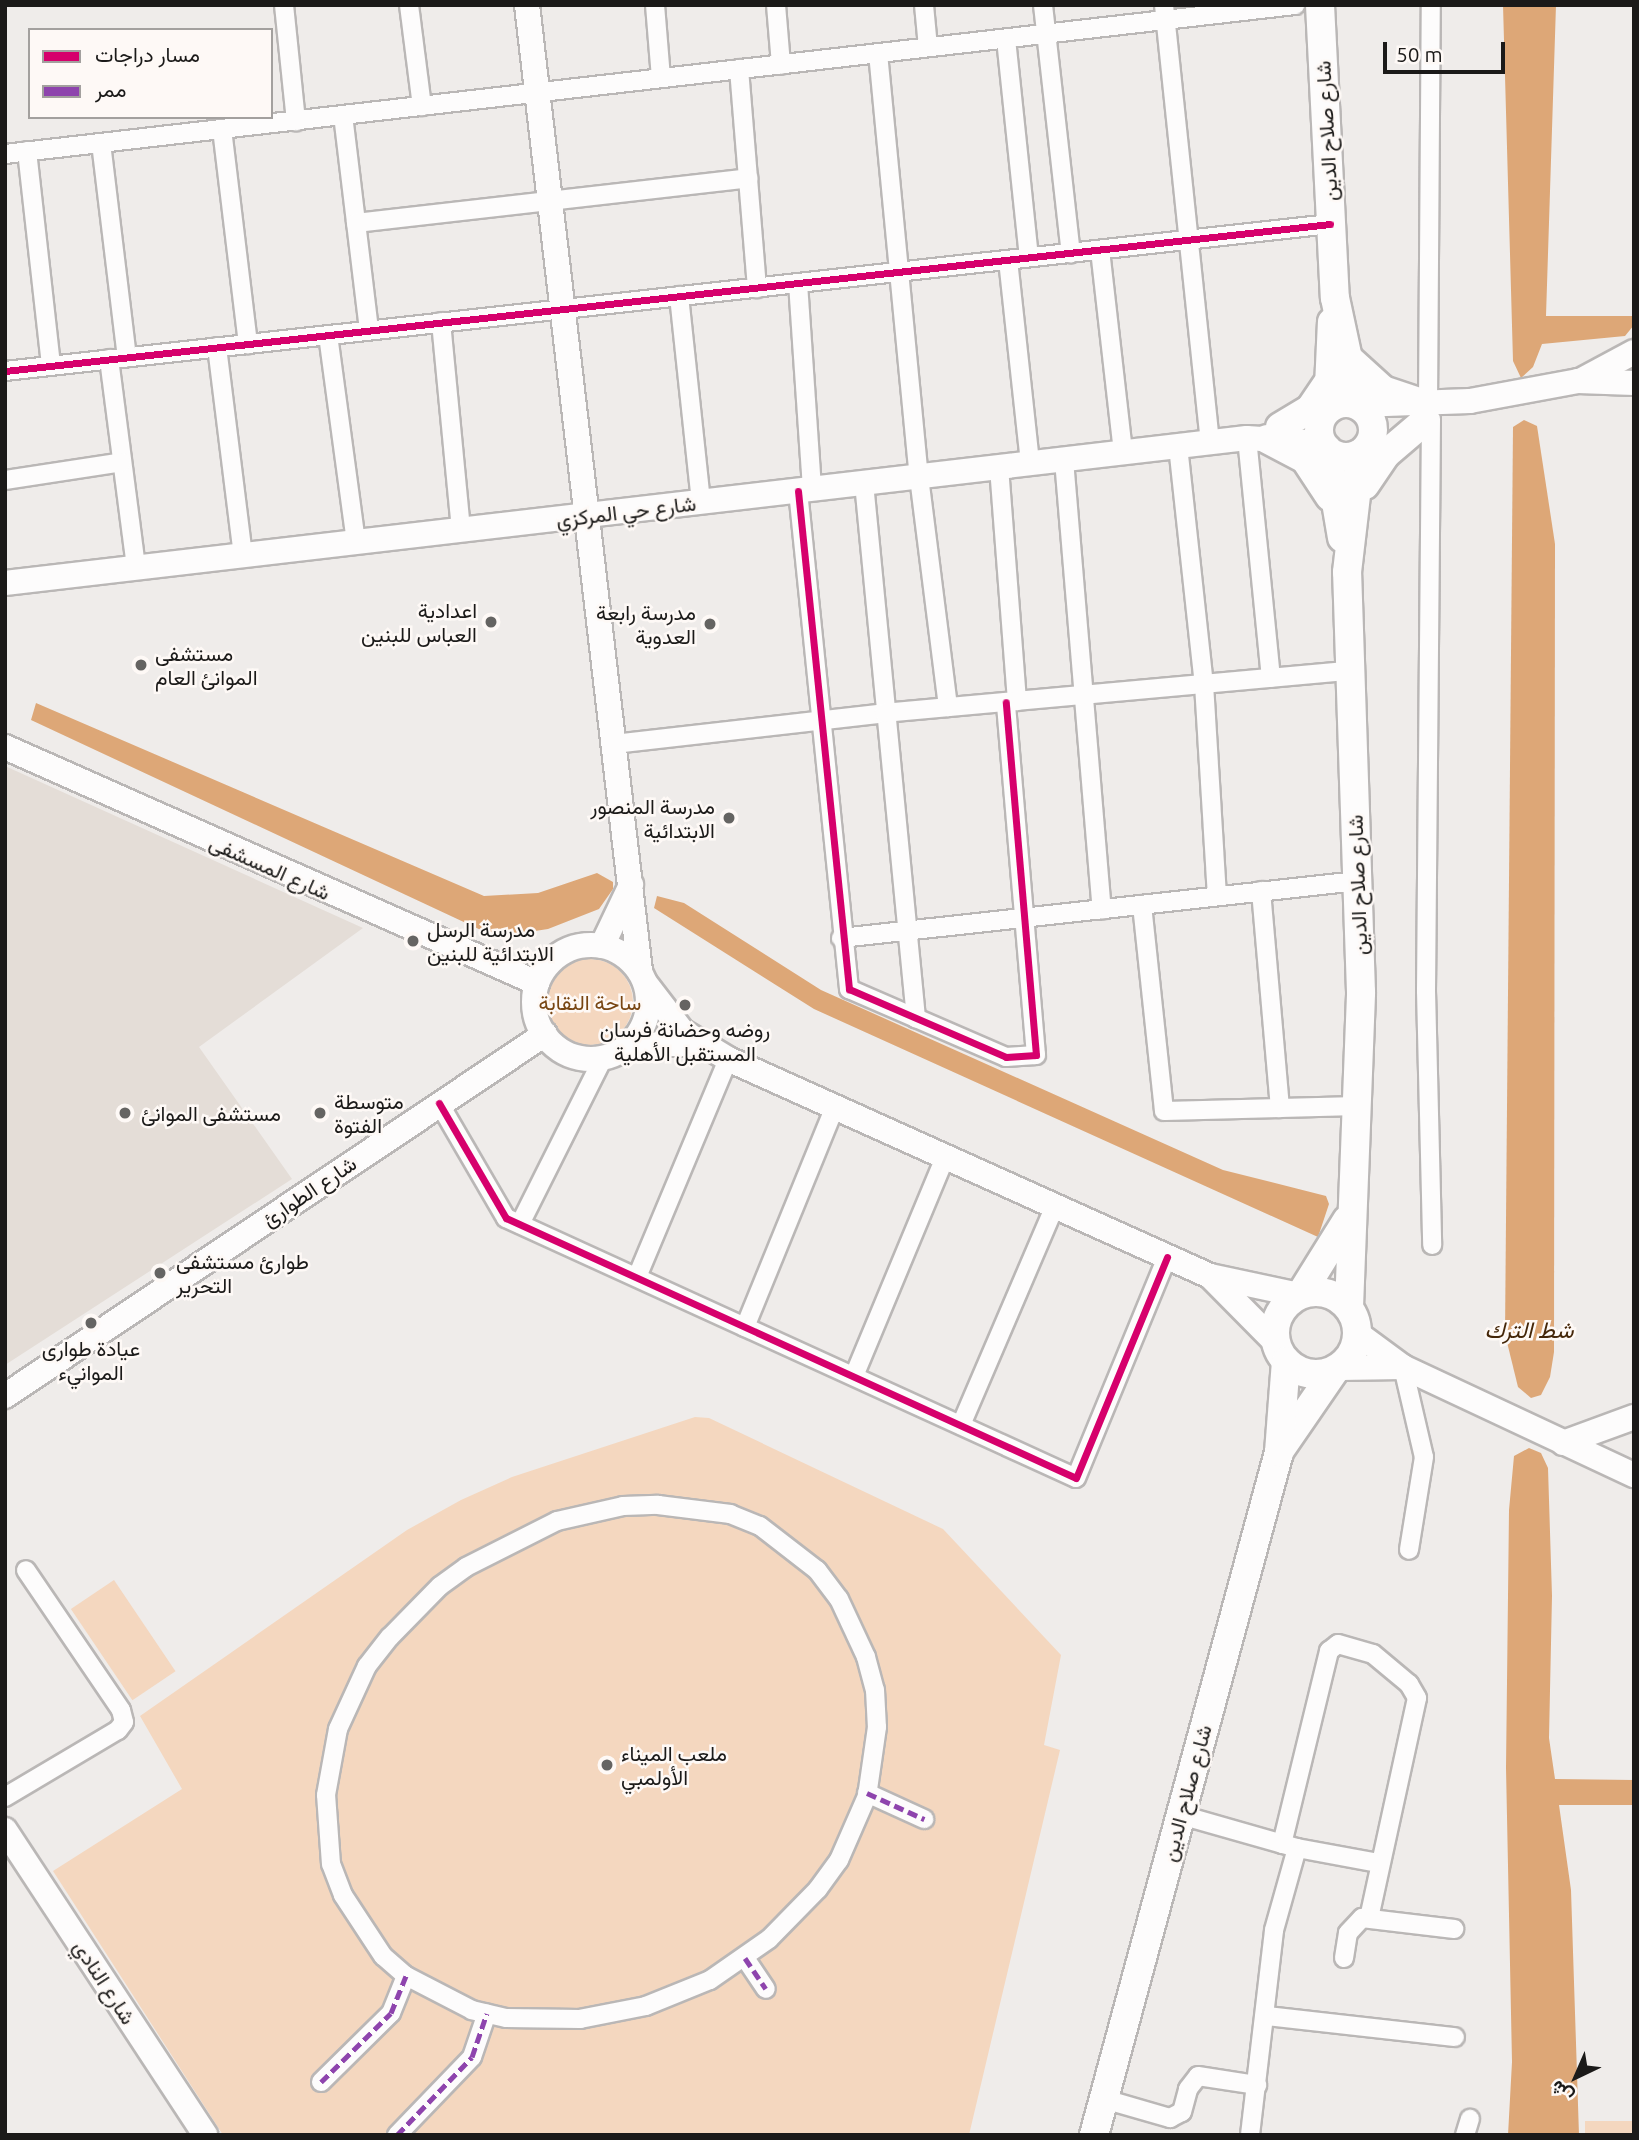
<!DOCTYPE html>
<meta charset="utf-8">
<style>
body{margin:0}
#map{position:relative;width:1639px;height:2140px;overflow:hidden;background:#efecea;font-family:Ubuntu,Vazirmatn,sans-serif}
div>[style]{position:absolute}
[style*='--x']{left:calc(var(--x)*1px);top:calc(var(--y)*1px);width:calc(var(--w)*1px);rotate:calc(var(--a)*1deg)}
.built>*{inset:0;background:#e4ddd7}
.green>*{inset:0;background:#f4d7bf;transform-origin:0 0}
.round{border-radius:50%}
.water>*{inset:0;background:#dda777}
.roads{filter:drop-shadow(2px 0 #bab7b6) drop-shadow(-2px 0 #bab7b6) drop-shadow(0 2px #bab7b6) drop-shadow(0 -2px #bab7b6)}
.street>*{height:18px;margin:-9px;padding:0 9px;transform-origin:9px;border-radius:9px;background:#fdfcfc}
.secondary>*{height:24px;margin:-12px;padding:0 12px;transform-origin:12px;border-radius:12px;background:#fdfcfc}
.secondary>.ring{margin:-12px;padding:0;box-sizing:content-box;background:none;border:24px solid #fdfcfc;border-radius:50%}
.primary>*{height:28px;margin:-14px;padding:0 14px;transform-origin:14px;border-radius:14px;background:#fdfcfc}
.primary>.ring{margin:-14px;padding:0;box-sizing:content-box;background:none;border:28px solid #fdfcfc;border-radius:50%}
.quiet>*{height:5px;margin-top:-2.5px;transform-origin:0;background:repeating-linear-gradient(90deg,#8e44ad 0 10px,transparent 0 15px)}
.cycleway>*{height:7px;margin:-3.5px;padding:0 3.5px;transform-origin:3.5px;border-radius:3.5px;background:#d6006c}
.dots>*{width:19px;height:19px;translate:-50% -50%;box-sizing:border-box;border:4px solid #fef9f6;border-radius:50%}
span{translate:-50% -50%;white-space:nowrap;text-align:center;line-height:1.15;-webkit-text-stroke:5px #fef9f6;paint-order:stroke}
.street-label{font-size:21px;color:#1b1a19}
.poi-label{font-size:21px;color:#1b1a19}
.right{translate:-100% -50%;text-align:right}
.left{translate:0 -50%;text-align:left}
.park-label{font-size:21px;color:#784613}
.water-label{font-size:23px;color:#442608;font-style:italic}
.frame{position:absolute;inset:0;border:7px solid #1b1a19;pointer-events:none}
.legend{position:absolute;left:28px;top:28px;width:245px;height:91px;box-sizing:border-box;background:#fef9f6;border:2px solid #a3a09e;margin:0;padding:9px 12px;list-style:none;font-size:21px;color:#1b1a19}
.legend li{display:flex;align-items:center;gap:14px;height:35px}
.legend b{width:35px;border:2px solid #a3a09e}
.north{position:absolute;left:1541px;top:2042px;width:70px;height:70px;-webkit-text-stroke:5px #fef9f6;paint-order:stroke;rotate:224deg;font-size:19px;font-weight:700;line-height:28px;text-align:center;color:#1b1a19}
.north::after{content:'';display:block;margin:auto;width:24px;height:32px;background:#1b1a19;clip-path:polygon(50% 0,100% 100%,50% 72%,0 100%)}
.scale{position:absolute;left:1383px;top:42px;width:122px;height:32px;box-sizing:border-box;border:4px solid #1b1a19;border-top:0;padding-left:9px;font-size:21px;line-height:24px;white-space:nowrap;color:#1b1a19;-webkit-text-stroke:5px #fef9f6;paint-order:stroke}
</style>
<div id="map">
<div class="built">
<i style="clip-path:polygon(5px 766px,363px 928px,199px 1047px,292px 1179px,5px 1365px)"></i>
</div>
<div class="green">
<i class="round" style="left:547px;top:959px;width:86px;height:86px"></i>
<i style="clip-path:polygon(695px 1417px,709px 1418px,943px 1529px,1061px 1655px,1044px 1745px,1060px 1750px,969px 2135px,223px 2135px,53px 1871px,182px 1789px,140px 1716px,407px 1530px,461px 1500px,512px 1477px)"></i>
<i style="left:114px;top:1580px;width:110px;height:52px;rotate:56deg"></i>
<i style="left:1634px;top:2121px;width:14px;height:49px;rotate:90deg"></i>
</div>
<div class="water">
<i style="clip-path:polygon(1503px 5px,1556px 5px,1546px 316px,1634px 316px,1634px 325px,1625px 336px,1542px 344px,1533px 367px,1521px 378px,1513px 361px)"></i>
<i style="clip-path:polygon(1524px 420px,1537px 426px,1555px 544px,1554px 1352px,1550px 1377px,1541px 1395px,1531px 1398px,1518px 1387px,1505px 1334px,1513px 427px)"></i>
<i style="clip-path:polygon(36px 703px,484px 896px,538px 893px,597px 873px,613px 882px,613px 889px,599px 909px,548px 929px,509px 935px,483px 931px,31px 720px)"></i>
<i style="clip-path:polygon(657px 896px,684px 903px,821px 990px,1223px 1170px,1326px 1196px,1329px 1204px,1318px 1237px,814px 1009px,654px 908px)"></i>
<i style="clip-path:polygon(1529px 1448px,1541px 1453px,1548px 1468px,1552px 1596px,1549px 1738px,1555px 1779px,1634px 1780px,1634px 1805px,1559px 1805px,1571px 1890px,1579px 2135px,1508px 2135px,1512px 2062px,1506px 1768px,1509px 1510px,1514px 1456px)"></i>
</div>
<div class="roads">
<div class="street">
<i style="--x:284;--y:5;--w:117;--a:84.1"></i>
<i style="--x:409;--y:5;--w:102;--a:82.7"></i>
<i style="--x:655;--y:5;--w:73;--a:85.3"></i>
<i style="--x:776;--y:5;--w:60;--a:85.2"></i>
<i style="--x:924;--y:5;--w:42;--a:84.6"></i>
<i style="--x:1043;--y:5;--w:250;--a:83.6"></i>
<i style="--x:1164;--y:5;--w:440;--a:84"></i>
<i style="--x:1006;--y:39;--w:219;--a:84"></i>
<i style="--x:878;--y:53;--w:426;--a:84.5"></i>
<i style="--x:919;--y:477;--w:232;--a:82.8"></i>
<i style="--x:739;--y:69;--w:220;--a:85.3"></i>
<i style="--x:343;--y:115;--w:217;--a:83.1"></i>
<i style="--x:222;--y:129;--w:217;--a:83.1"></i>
<i style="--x:101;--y:143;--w:216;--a:83.1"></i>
<i style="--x:27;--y:151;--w:215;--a:83.6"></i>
<i style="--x:5;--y:154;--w:1299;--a:-6.59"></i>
<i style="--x:356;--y:223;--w:395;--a:-6.5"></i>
<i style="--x:1100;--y:250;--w:204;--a:83.5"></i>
<i style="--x:1008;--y:260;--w:205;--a:83.8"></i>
<i style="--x:798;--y:283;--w:206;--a:86.1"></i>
<i style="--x:679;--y:296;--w:207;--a:83.9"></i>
<i style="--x:441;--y:322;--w:209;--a:84.5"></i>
<i style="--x:328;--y:335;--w:209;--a:82.3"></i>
<i style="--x:217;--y:347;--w:211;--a:82.9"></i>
<i style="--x:109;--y:359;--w:211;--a:82.6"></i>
<i style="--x:5;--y:371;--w:1333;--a:-6.33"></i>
<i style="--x:1428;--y:403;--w:398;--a:-89.6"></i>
<i style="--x:1431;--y:419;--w:572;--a:90.5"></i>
<i style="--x:1426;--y:991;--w:254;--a:88.6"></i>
<i style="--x:1247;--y:438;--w:241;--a:84.3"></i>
<i style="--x:1178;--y:446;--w:239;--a:83.8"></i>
<i style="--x:1204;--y:684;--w:212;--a:86.5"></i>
<i style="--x:1064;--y:460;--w:451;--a:85.2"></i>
<i style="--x:999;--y:467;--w:235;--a:85.6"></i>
<i style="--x:5;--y:480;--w:118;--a:-8.7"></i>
<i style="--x:864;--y:483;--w:538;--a:84.45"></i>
<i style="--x:798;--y:491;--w:501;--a:84.15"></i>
<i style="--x:849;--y:989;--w:171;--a:23.4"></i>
<i style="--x:1006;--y:1057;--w:30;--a:-4"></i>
<i style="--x:1036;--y:1055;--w:354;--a:-94.9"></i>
<i style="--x:614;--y:744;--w:272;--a:-6.5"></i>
<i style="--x:884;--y:713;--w:466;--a:-5.2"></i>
<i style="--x:1261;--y:891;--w:218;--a:85"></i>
<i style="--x:1142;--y:905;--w:207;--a:83.9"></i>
<i style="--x:1164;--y:1111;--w:194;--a:-1.5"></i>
<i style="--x:841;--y:938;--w:519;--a:-6.3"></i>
<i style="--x:439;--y:1103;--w:133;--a:59.8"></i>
<i style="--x:506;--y:1218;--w:626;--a:24.52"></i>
<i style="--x:1076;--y:1478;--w:239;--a:-67.6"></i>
<i style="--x:520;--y:1224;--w:186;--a:-63.4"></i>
<i style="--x:637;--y:1277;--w:236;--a:-67.3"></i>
<i style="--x:745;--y:1327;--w:238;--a:-67.8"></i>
<i style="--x:1403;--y:1367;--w:92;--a:76.9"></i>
<i style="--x:1424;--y:1457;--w:94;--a:99.2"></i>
<i style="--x:854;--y:1376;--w:237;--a:-67.4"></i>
<i style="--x:961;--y:1425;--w:238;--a:-66.8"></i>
<i style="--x:658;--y:1505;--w:73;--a:7.1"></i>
<i style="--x:730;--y:1514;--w:32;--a:22"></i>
<i style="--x:760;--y:1526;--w:72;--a:37.7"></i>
<i style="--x:817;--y:1570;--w:36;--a:53"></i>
<i style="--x:839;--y:1599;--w:64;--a:65"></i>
<i style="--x:866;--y:1657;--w:34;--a:75"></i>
<i style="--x:875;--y:1690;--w:37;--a:87"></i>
<i style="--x:877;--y:1727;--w:70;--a:98.2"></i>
<i style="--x:867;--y:1796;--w:70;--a:113.6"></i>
<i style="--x:839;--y:1860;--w:36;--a:126"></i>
<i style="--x:818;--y:1889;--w:70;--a:134.4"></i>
<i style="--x:769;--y:1939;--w:72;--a:145.2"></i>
<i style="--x:710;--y:1980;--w:69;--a:157.9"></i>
<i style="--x:646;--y:2006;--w:67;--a:168.9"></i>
<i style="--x:580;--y:2019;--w:74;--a:-179.2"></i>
<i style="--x:506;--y:2018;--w:35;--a:-167"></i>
<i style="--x:472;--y:2010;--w:74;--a:-152.7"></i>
<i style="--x:406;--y:1976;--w:30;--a:-139"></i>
<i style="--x:383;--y:1956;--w:73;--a:-123.3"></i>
<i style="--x:343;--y:1895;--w:33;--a:-111"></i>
<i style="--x:331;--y:1864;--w:69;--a:-94.1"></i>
<i style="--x:326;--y:1795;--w:67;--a:-79.7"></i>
<i style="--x:338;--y:1729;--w:69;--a:-65.3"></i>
<i style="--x:367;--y:1666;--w:37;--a:-52"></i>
<i style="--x:390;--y:1637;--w:71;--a:-45.6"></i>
<i style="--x:440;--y:1586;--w:32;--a:-36"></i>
<i style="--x:466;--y:1567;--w:102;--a:-26.8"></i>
<i style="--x:557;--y:1521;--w:68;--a:-12.8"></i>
<i style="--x:623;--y:1506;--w:35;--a:-2"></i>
<i style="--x:867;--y:1793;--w:63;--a:24.5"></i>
<i style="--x:5;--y:1797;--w:131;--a:-30.7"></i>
<i style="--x:118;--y:1730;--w:10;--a:-53"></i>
<i style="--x:124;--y:1722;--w:12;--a:-104"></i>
<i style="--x:121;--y:1710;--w:169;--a:-124.2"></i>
<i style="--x:1181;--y:1815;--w:121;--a:15.9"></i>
<i style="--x:1297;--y:1848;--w:82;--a:10.5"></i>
<i style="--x:1282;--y:1844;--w:199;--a:-76.3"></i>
<i style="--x:1329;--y:1651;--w:11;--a:-38"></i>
<i style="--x:1338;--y:1644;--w:36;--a:16"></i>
<i style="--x:1373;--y:1654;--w:47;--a:39.8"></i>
<i style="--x:1409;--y:1684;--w:16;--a:60"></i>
<i style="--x:1417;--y:1698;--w:225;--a:102.3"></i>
<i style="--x:745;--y:1958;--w:37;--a:56"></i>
<i style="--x:1344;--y:1958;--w:25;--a:-81"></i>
<i style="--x:1348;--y:1933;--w:21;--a:-47"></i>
<i style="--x:1362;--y:1918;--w:93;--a:6.8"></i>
<i style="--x:1267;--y:2016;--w:189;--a:6.4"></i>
<i style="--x:321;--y:2082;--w:98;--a:-44.6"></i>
<i style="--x:391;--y:2013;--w:40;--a:-68"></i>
<i style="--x:1104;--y:2099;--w:69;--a:16.1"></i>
<i style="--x:1170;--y:2118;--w:13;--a:-27"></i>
<i style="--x:1182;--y:2112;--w:24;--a:-75"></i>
<i style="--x:1188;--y:2089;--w:16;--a:-52"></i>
<i style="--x:1198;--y:2076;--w:60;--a:8.7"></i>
<i style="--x:397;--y:2135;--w:108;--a:-46.1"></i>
<i style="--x:472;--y:2057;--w:46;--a:-71.2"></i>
<i style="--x:1250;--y:2135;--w:206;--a:-83.3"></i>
<i style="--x:1274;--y:1930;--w:85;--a:-74.3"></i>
<i style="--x:1465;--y:2135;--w:17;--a:-73"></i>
</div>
<div class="secondary">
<i style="--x:527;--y:5;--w:973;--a:83.33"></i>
<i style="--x:1582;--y:380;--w:59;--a:-28.3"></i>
<i style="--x:1358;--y:405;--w:112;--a:-2"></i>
<i style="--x:1470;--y:401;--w:110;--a:-10.5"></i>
<i style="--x:1578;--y:381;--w:56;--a:2"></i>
<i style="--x:5;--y:583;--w:1250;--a:-6.66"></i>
<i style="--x:1247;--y:438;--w:75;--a:3.8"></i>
<i style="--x:5;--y:747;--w:582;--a:23.92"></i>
<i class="ring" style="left:534px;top:945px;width:90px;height:90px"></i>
<i style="--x:602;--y:946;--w:68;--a:-64.6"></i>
<i style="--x:646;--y:984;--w:59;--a:52.5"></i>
<i style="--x:682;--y:1031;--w:54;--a:31.3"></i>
<i style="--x:728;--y:1059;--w:529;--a:24.24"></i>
<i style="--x:1210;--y:1276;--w:91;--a:12.1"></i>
<i style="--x:620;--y:1051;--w:39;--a:-10"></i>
<i style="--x:658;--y:1044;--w:40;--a:0"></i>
<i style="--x:1210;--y:1276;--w:94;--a:45.4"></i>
<i style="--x:1358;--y:1334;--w:56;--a:36.3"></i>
<i style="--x:1403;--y:1367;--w:255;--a:25.1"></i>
<i style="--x:1340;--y:1368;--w:63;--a:-0.9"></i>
<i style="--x:5;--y:1396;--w:650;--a:-33.84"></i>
<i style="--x:1563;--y:1443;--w:76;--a:-20.1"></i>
<i style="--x:5;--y:1830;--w:365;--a:56.7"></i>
</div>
<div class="primary">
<i style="--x:1320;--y:5;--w:293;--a:87.1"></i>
<i style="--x:1335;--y:298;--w:109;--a:77.9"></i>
<i style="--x:1348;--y:358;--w:47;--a:42.4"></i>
<i style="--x:1383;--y:390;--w:41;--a:18.4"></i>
<i class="ring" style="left:1319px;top:403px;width:26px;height:26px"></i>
<i style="--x:1328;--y:409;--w:87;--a:-87.4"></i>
<i style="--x:1280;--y:427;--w:35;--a:-31"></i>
<i style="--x:1310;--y:409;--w:29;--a:-56"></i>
<i style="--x:1267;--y:439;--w:43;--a:27.8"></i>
<i style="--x:1305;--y:459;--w:45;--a:56.7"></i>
<i style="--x:1327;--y:449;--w:90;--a:80.4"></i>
<i style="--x:1365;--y:485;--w:37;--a:-56"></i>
<i style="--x:1386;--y:454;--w:45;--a:-40.5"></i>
<i class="ring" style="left:1275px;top:1292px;width:54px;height:54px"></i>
<i style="--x:1301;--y:1294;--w:87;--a:-58.1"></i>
<i style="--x:1349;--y:1307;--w:315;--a:-87.8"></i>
<i style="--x:1361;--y:992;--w:420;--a:-91.9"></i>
<i style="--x:1347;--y:572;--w:120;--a:-83.3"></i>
<i style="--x:1280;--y:1450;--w:97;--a:-55.5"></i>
<i style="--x:1094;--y:2135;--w:708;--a:-74.84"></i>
<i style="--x:1279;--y:1452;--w:91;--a:-85.6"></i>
</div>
</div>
<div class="quiet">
<i style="--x:867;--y:1793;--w:63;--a:24.5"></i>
<i style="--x:745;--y:1958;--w:37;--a:56"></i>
<i style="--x:321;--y:2082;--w:98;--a:-44.6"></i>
<i style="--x:391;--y:2013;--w:40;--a:-68"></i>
<i style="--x:397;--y:2135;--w:108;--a:-46.1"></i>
<i style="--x:472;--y:2057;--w:46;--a:-71.2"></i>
</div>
<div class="cycleway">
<i style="--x:5;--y:371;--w:1333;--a:-6.33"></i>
<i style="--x:798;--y:491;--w:501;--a:84.15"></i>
<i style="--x:849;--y:989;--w:171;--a:23.4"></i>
<i style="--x:1006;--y:1057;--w:30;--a:-4"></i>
<i style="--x:1036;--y:1055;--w:354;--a:-94.9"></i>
<i style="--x:439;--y:1103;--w:133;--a:59.8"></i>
<i style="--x:506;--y:1218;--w:626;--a:24.52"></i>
<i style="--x:1076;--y:1478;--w:239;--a:-67.6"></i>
</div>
<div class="dots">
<i style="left:491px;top:622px;background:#656462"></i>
<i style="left:710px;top:624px;background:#656462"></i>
<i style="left:141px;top:665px;background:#656462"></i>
<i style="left:729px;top:818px;background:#656462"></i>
<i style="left:413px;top:941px;background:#656462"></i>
<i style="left:685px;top:1005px;background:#656462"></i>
<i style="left:125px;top:1113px;background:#656462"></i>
<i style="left:320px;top:1113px;background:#656462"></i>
<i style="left:160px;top:1273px;background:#656462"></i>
<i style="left:91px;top:1323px;background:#656462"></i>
<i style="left:607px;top:1765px;background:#656462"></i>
</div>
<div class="street-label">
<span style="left:1326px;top:131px;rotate:-93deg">شارع صلاح الدين</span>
<span style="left:626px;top:511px;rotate:-7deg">شارع حي المركزي</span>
<span style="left:270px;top:867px;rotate:24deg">شارع المسشفى</span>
<span style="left:1357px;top:885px;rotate:-92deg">شارع صلاح الدين</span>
<span style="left:309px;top:1191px;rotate:-34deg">شارع الطوارئ</span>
<span style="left:1186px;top:1793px;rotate:-75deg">شارع صلاح الدين</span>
<span style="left:105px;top:1982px;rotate:57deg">شارع النادي</span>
</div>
<div class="poi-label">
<span class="right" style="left:477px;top:622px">اعدادية<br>العباس للبنين</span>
<span class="right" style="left:696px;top:624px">مدرسة رابعة<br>العدوية</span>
<span class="left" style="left:155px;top:665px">مستشفى<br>الموانئ العام</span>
<span class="right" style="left:715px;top:818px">مدرسة المنصور<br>الابتدائية</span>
<span class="left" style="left:427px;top:941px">مدرسة الرسل<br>الابتدائية للبنين</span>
<span style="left:685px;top:1041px">روضه وحضانة فرسان<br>المستقبل الأهلية</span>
<span class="left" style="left:334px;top:1113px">متوسطة<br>الفتوة</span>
<span class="left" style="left:141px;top:1113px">مستشفى الموانئ</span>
<span class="left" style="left:176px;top:1273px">طوارئ مستشفى<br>التحرير</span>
<span style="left:91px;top:1360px">عيادة طوارى<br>الموانيء</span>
<span class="left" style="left:621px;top:1765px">ملعب الميناء<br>الأولمبي</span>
</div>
<div class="park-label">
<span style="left:590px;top:1002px">ساحة النقابة</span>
</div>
<div class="water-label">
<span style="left:1529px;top:1330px">شط الترك</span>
</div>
<div class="frame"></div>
<ul class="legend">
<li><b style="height:9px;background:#d6006c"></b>مسار دراجات</li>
<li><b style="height:9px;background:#8e44ad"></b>ممر</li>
</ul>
<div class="north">ش</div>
<div class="scale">50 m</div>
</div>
